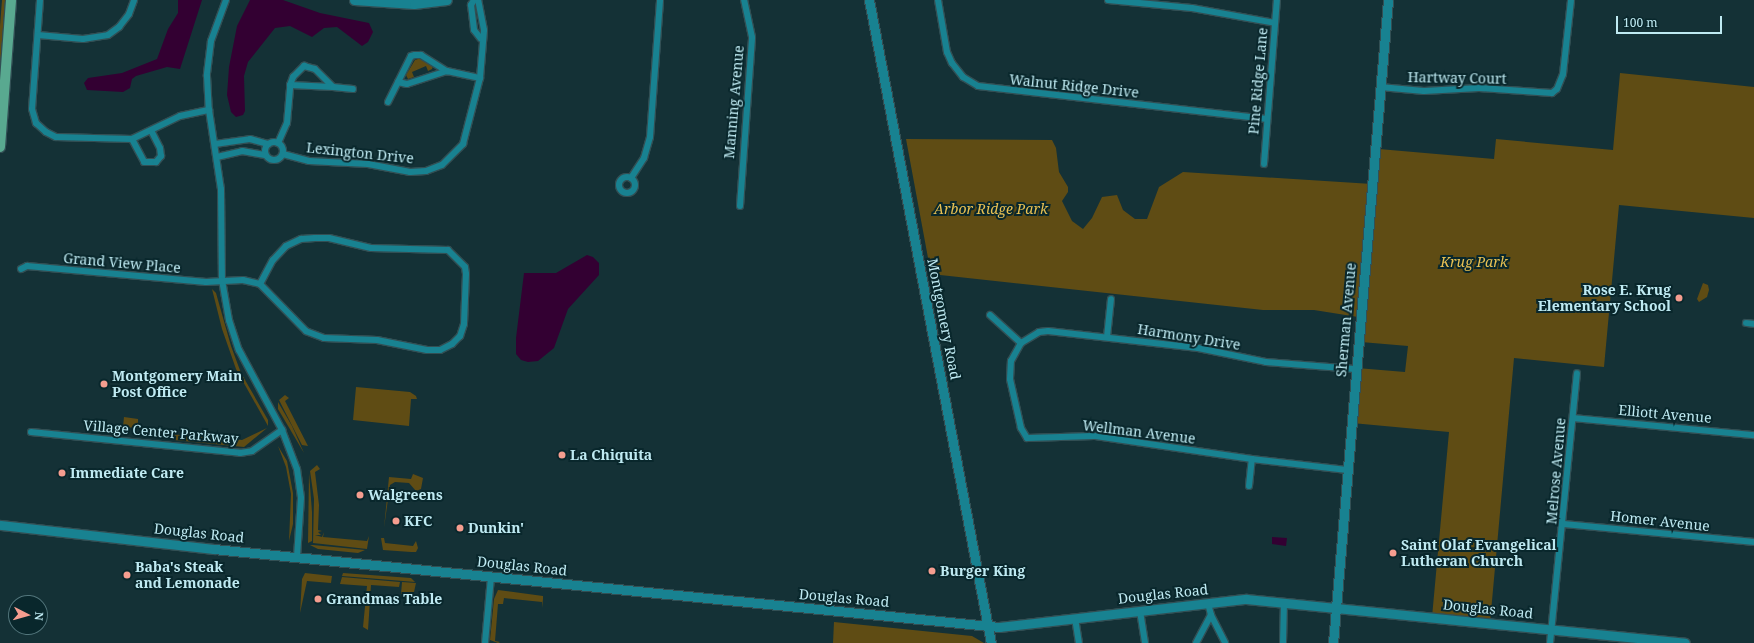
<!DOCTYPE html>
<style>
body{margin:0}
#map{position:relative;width:1754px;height:643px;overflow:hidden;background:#143136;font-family:"Noto Serif",serif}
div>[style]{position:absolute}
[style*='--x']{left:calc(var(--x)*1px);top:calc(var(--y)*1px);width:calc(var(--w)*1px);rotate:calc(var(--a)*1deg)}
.green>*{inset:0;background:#5f4c14}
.water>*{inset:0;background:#330032}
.roads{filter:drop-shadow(1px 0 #324f54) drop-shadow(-1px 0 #324f54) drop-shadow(0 1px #324f54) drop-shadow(0 -1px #324f54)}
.street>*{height:6px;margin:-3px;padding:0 3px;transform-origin:3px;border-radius:3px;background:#188291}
.street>.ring{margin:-3px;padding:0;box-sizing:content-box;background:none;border:6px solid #188291;border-radius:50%}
.secondary>*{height:9px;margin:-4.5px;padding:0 4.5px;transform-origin:4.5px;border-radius:4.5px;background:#188291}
.primary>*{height:10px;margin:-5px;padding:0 5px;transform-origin:5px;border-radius:5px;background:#59a990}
.dots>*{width:11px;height:11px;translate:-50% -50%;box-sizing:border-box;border:2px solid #09272c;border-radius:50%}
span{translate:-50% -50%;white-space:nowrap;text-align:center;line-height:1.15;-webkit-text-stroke:4px #09272c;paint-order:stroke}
.street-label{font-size:14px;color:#bfeaf2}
.park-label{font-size:14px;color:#e8c153;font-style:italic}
.poi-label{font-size:14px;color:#bfeaf2;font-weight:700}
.right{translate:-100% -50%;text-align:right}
.left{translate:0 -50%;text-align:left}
.north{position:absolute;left:8px;top:595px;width:40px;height:40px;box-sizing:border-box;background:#09272c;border:1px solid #52757b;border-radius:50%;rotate:96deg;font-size:11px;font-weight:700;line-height:16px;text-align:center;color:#bfeaf2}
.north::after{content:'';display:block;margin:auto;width:14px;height:18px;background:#f59d8f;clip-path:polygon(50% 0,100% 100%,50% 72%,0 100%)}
.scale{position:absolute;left:1616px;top:16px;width:106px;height:18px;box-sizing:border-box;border:2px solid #bfeaf2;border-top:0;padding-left:5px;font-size:12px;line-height:14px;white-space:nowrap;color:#bfeaf2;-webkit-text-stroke:3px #09272c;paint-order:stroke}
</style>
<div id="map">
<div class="green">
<i style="clip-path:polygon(2px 0,6px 0,0 84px,0 26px)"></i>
<i style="clip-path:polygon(421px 58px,433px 66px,432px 69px,428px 71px,426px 66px,412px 72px,414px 77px,408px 79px,406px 75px,415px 60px)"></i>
<i style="clip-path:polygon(1620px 73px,1754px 87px,1754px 218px,1619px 205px,1604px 367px,1514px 358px,1490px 623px,1432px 617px,1449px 432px,1352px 423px,1357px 368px,1405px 372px,1408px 346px,1361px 342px,1379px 149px,1494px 159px,1496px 139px,1613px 150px)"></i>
<i style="clip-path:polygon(906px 139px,1052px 140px,1056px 148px,1059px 172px,1068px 187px,1068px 192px,1062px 201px,1072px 221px,1083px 229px,1092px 218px,1102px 197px,1117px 195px,1123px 210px,1135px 219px,1147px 219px,1159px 187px,1183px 172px,1372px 184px,1358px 317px,1314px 310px,1263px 310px,931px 274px)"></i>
<i style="clip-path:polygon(1703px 283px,1708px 285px,1709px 290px,1707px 297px,1699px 302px,1697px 299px)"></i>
<i style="clip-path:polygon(212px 289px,216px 293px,231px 346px,241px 373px,268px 420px,268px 426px,236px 369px,222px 329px)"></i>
<i style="clip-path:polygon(356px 387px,410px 392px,416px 396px,417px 399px,411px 399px,409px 426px,353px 420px)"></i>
<i style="clip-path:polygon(285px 395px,289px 398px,285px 401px,308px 446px,302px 445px,279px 400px)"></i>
<i style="clip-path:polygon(278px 402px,292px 426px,304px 453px,278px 409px)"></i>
<i style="clip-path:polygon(124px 417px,138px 419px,138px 428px,123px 427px)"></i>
<i style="clip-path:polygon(267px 428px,244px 447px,174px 440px,168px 434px,242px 440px)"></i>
<i style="clip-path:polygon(278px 446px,287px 461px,293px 493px,293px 524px,289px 541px,291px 494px,286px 467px)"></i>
<i style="clip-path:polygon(317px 465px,320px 469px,315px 472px,319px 505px,318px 530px,322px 531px,318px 532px,321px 535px,315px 535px,322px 537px,324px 532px,323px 537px,367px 541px,369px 536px,367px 549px,313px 543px,314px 499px,310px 471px)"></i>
<i style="clip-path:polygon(309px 473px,312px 512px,312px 541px,308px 543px)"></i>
<i style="clip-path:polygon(413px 474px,423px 478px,421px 489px,416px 491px,409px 483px,395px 482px,390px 485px,384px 528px,389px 477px,411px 479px)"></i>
<i style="clip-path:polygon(381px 538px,384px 538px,385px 543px,413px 546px,416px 541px,418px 548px,416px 552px,411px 552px,383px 550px)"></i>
<i style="clip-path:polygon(310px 545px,313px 545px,365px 550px,358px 553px,318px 549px)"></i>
<i style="clip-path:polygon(305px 573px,332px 576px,331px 583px,307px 581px,300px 613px,302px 579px)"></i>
<i style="clip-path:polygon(343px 573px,411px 578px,415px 582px,342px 576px)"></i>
<i style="clip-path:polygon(342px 577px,400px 582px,399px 587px,371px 585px,368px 630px,363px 627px,367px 586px,340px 584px)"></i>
<i style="clip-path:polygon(402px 582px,416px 583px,414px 592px,411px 594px,401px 594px)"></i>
<i style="clip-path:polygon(498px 590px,543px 596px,543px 599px,542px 608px,542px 602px,504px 598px,503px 604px,498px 604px,495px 641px,500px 642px,498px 643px,490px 640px,494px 599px)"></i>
<i style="clip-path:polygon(834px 622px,972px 636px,984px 643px,833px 643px)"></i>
</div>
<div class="water">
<i style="clip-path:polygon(178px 0,202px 0,180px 69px,167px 67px,136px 76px,132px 79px,130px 88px,123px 92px,87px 90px,84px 83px,88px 78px,122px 73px,157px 59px,168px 29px,178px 13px)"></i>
<i style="clip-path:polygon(250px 0,283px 0,320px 13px,369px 23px,373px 32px,368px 42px,362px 46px,337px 27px,324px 28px,312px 37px,290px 26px,275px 28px,248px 62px,244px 76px,245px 111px,243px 115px,236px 117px,231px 112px,227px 95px,229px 67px,237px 26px)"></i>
<i style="clip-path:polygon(587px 255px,593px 257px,599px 263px,599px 275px,568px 309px,554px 348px,538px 361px,528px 362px,521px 360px,516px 354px,516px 338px,524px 273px,556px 273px)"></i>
<i style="clip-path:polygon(1272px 537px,1287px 538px,1286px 546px,1272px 544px)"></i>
</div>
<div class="roads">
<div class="street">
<i style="--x:40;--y:0;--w:109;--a:94.2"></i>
<i style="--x:32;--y:109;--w:15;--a:74"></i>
<i style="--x:36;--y:123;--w:13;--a:42"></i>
<i style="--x:46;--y:132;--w:11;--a:27"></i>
<i style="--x:56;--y:137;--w:76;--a:1.5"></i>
<i style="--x:132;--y:139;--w:53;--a:-25.6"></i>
<i style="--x:180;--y:116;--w:30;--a:-12"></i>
<i style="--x:226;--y:0;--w:44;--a:110.1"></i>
<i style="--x:211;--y:41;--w:35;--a:97"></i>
<i style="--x:207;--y:76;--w:34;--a:87"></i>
<i style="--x:209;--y:110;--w:80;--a:81.4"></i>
<i style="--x:221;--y:189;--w:91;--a:89.4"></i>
<i style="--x:222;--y:280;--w:41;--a:80.1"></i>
<i style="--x:229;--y:320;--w:32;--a:72"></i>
<i style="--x:239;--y:350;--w:91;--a:61.7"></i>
<i style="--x:282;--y:430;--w:42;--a:69"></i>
<i style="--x:297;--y:469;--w:29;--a:82"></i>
<i style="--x:301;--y:498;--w:59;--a:93.9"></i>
<i style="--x:474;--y:0;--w:6;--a:121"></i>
<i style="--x:471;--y:5;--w:25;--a:83"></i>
<i style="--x:474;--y:30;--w:11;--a:52"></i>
<i style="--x:938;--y:0;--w:53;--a:80.2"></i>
<i style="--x:947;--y:52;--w:12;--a:66"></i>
<i style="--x:952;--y:63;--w:18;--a:52"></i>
<i style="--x:963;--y:77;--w:17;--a:31"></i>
<i style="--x:978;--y:86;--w:291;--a:6.5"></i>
<i style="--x:1108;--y:0;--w:84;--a:5.4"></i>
<i style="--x:1192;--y:8;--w:84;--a:10.2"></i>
<i style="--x:38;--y:35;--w:45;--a:5.1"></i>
<i style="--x:83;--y:39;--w:25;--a:-9"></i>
<i style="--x:108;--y:35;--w:14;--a:-36"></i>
<i style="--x:119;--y:27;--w:16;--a:-52"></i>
<i style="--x:129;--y:14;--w:15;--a:-70"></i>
<i style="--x:304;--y:66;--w:11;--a:15"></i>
<i style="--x:315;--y:69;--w:25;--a:45"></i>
<i style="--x:333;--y:87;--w:43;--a:-177.3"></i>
<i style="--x:290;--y:85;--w:9;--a:-69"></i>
<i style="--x:293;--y:77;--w:16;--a:-45"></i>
<i style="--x:398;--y:82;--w:9;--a:13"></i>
<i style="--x:407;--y:84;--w:42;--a:-18"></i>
<i style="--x:333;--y:87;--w:20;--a:6"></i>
<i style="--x:1380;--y:87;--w:44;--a:5.2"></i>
<i style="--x:1424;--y:91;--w:55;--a:-3.1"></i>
<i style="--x:1479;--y:88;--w:73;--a:3.9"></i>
<i style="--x:1552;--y:93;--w:6;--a:-39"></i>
<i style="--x:1557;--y:89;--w:16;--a:-68"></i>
<i style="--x:1563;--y:74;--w:74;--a:-83.8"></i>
<i style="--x:388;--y:102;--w:51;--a:-63.4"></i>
<i style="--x:411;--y:56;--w:4;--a:-14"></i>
<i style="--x:415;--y:55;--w:6;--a:0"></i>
<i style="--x:421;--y:55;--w:31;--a:32"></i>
<i style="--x:447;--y:71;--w:34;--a:12"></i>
<i style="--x:132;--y:139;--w:26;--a:62"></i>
<i style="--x:144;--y:162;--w:12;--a:0"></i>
<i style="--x:156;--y:162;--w:8;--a:-50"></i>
<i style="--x:161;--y:156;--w:8;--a:-97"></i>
<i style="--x:160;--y:148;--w:18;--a:-117"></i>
<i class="ring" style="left:265px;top:142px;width:12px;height:12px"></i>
<i style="--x:278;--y:143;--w:22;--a:-66"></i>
<i style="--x:287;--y:123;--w:38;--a:-85"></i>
<i style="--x:215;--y:144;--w:35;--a:-8"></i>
<i style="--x:250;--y:139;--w:19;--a:16"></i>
<i style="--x:283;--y:154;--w:27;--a:15"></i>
<i style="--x:309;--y:161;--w:59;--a:2.9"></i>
<i style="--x:368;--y:164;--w:43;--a:10.8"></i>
<i style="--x:410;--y:172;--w:16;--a:-4"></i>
<i style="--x:426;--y:171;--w:17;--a:-21"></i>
<i style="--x:442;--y:165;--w:30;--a:-45"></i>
<i style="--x:463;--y:144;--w:68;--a:-75.6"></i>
<i style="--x:480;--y:78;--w:48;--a:-85.2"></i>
<i style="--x:484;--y:30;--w:31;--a:-101"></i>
<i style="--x:217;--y:157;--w:26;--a:-13"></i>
<i style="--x:242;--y:151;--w:23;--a:10"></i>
<i style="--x:1264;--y:164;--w:165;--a:-85.5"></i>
<i class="ring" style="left:619px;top:177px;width:10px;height:10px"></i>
<i style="--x:631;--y:178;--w:24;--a:-57"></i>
<i style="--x:644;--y:158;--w:22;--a:-74"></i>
<i style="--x:650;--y:137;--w:137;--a:-85.8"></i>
<i style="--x:740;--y:206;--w:169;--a:-85.9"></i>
<i style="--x:752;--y:37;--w:38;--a:-102"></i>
<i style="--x:315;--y:238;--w:14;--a:0"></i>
<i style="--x:329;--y:238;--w:43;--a:13.4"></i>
<i style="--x:371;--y:248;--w:77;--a:1.5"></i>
<i style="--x:448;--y:250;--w:24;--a:45"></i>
<i style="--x:465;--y:267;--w:7;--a:82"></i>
<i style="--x:466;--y:274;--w:50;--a:92.3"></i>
<i style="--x:464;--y:324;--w:13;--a:108"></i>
<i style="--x:460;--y:336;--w:11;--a:135"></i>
<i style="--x:452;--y:344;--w:13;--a:153"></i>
<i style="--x:440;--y:350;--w:13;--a:180"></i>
<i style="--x:427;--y:350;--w:51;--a:-168.7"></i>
<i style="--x:377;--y:340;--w:53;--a:-177.8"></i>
<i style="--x:324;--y:338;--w:19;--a:-159"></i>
<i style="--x:306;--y:331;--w:66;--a:-134.4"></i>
<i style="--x:260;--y:284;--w:27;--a:-62"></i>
<i style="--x:273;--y:260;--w:19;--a:-47"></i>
<i style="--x:286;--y:246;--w:17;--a:-25"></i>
<i style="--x:301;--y:239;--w:14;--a:-4"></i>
<i style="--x:21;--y:269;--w:7;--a:-27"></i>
<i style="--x:27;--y:266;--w:180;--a:5.1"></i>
<i style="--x:206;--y:282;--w:37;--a:-3"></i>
<i style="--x:243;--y:280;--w:17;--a:13"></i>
<i style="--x:990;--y:315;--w:42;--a:42.1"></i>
<i style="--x:1746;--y:323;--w:8;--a:7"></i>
<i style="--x:1107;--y:337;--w:38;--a:-84"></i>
<i style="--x:1573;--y:418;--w:182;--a:5.4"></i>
<i style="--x:31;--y:432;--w:210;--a:5.7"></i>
<i style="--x:240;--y:453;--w:12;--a:-9"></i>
<i style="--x:252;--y:451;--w:37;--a:-35"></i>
<i style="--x:1347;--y:470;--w:96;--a:-173.4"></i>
<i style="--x:1252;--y:459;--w:160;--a:-171.7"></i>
<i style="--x:1094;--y:436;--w:67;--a:178.3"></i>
<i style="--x:1027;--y:438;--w:12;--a:-121"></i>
<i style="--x:1021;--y:428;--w:50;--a:-102.7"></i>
<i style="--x:1010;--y:379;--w:18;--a:-87"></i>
<i style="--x:1011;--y:361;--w:21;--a:-61"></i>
<i style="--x:1021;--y:343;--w:21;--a:-31"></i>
<i style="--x:1039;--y:332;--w:9;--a:-6"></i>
<i style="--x:1048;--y:331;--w:151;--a:6.5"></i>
<i style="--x:1198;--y:348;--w:69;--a:11.6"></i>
<i style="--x:1266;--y:362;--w:89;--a:4.5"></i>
<i style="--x:1249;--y:486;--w:27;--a:-84"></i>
<i style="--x:1564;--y:524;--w:191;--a:5.4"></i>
<i style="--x:1208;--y:603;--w:12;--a:76"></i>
<i style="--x:1211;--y:615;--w:31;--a:63"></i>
<i style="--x:1140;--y:611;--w:32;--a:81"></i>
<i style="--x:1075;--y:618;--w:25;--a:81"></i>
<i style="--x:485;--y:643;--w:66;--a:-84.8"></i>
<i style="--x:1196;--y:643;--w:32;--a:-62"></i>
<i style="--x:1283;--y:643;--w:40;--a:-88.6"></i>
<i style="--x:1550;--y:643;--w:271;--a:-84.3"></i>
</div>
<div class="secondary">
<i style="--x:354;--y:0;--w:60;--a:3.8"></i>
<i style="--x:414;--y:4;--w:33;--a:-7"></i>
<i style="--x:869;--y:0;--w:654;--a:79.26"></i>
<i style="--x:0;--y:525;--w:215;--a:6.4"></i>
<i style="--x:214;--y:549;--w:789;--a:5.67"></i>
<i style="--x:999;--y:627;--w:249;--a:-6.5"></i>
<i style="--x:1246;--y:599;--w:441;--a:5.7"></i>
<i style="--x:1333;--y:643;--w:645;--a:-85.11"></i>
</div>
<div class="primary">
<i style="--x:0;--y:147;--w:147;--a:-85.7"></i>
</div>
</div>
<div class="dots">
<i style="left:1679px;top:298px;background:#f59d8f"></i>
<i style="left:104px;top:384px;background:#f59d8f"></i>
<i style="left:562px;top:455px;background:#f59d8f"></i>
<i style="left:62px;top:473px;background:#f59d8f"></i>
<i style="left:360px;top:495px;background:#f59d8f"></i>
<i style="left:396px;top:521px;background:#f59d8f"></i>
<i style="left:460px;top:528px;background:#f59d8f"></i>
<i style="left:1393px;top:553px;background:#f59d8f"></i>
<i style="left:932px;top:571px;background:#f59d8f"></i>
<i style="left:127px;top:575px;background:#f59d8f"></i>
<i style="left:318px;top:599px;background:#f59d8f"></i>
</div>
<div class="street-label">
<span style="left:1457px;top:78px;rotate:1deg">Hartway Court</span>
<span style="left:1258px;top:81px;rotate:-85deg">Pine Ridge Lane</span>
<span style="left:1074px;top:86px;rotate:6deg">Walnut Ridge Drive</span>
<span style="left:734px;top:102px;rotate:-85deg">Manning Avenue</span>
<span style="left:360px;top:153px;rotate:6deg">Lexington Drive</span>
<span style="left:122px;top:263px;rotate:5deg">Grand View Place</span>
<span style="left:944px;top:319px;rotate:79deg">Montgomery Road</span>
<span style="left:1346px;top:320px;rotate:-85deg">Sherman Avenue</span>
<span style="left:1189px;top:337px;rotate:9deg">Harmony Drive</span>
<span style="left:1665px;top:414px;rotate:5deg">Elliott Avenue</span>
<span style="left:161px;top:432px;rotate:5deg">Village Center Parkway</span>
<span style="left:1139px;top:432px;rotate:7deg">Wellman Avenue</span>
<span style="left:1556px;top:471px;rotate:-85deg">Melrose Avenue</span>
<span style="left:1660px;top:521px;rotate:6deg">Homer Avenue</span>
<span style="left:199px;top:533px;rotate:6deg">Douglas Road</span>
<span style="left:522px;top:566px;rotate:6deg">Douglas Road</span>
<span style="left:1163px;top:594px;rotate:-6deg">Douglas Road</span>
<span style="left:844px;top:598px;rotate:5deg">Douglas Road</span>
<span style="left:1488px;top:609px;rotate:6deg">Douglas Road</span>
</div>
<div class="park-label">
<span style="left:991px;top:209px">Arbor Ridge Park</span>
<span style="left:1474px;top:262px">Krug Park</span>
</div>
<div class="poi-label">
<span class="right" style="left:1671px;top:298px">Rose E. Krug<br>Elementary School</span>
<span class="left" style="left:112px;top:384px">Montgomery Main<br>Post Office</span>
<span class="left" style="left:570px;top:455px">La Chiquita</span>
<span class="left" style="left:70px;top:473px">Immediate Care</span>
<span class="left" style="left:368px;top:495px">Walgreens</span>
<span class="left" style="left:404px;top:521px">KFC</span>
<span class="left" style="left:468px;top:528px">Dunkin'</span>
<span class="left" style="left:1401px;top:553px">Saint Olaf Evangelical<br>Lutheran Church</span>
<span class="left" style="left:135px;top:575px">Baba's Steak<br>and Lemonade</span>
<span class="left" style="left:940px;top:571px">Burger King</span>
<span class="left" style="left:326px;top:599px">Grandmas Table</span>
</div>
<div class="north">N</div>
<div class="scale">100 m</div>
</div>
